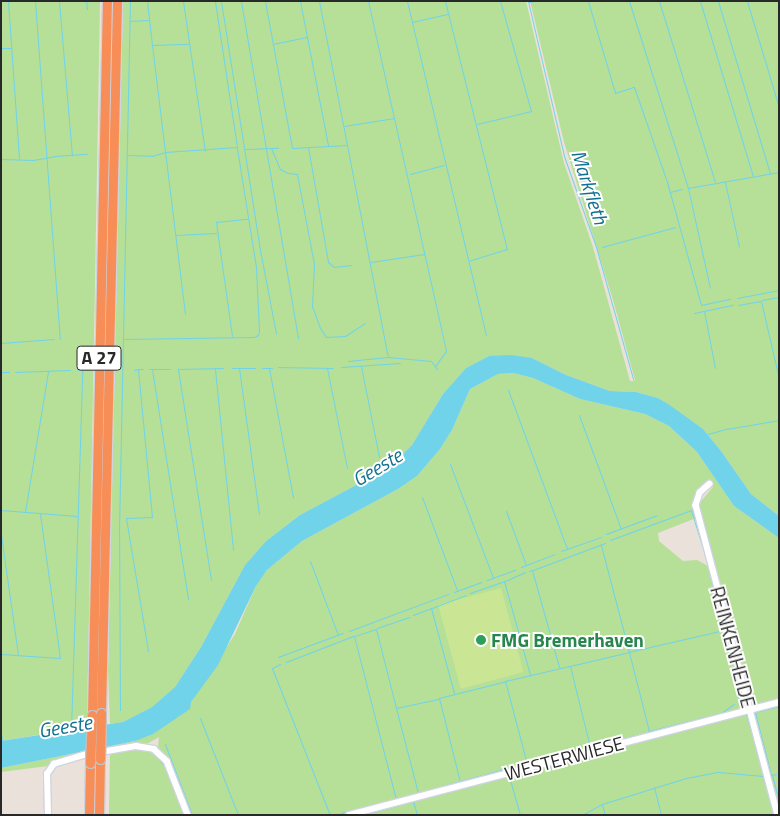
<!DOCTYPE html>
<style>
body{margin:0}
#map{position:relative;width:780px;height:816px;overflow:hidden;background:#eae1da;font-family:"Titillium Web",sans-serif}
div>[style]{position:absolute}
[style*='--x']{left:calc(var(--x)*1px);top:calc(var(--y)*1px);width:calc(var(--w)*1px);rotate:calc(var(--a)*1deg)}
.green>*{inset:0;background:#b6df98}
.pitch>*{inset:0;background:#cae694;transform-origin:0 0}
.water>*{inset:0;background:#70d3e9}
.stream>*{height:1px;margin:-0.5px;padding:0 0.5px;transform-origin:0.5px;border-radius:0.5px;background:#70d3e9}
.roads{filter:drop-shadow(1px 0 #cfd4e0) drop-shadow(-1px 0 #cfd4e0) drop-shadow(0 1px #cfd4e0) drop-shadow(0 -1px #cfd4e0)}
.minor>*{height:5.5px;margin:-2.75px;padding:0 2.75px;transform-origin:2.75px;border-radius:2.75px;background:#fff}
.highway>*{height:9px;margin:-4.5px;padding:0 4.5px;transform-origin:4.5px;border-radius:4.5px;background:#f78e57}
.bridges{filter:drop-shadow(1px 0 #c3c3c3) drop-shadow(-1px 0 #c3c3c3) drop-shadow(0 1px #c3c3c3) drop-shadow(0 -1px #c3c3c3)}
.highway-bridge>*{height:9px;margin:-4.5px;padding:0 4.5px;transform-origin:4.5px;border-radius:4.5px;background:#f78e57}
.dots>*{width:14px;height:14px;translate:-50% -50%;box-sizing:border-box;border:2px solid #fff;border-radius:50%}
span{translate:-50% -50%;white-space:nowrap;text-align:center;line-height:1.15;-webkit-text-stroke:4px #fff;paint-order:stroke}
.shield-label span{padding:1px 4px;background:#fff;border:1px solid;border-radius:4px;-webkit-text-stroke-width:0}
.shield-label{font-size:18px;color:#282828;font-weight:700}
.leisure-label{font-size:19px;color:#27864d;font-weight:700}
.left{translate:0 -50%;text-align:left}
.street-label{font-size:19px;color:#282828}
.water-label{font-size:20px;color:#127191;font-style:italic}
.frame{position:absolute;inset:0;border:2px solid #282828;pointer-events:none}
</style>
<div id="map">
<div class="green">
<i style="clip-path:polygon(1px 1px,100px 1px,87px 727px,1px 741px)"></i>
<i style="clip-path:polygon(122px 1px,526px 1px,564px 163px,593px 247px,630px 381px,633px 381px,635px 380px,613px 300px,564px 142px,530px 1px,779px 1px,779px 516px,751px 494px,721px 451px,703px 429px,658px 398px,636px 392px,610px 391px,566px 375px,532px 358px,489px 356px,466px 368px,443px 394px,412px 445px,390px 467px,300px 515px,266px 541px,245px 565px,201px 647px,175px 687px,152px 707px,123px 722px,110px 724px,108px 669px)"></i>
<i style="clip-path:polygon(513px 373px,533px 378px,580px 399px,645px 414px,669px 426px,697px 452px,734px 506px,779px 538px,779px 811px,697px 506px,713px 487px,708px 480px,695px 497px,693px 503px,696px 518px,658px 533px,659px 541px,683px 561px,697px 560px,710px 567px,776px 815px,109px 815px,110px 753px,134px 748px,157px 753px,161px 751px,158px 747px,159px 737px,145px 745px,136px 744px,58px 759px,48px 766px,1px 772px,1px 768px,135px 741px,189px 709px,191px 702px,235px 634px,256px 586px,267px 570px,302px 541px,398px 489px,417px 476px,440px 449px,452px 430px,470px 389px,498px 374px)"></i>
</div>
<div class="pitch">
<i style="left:501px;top:588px;width:87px;height:65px;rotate:75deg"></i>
</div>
<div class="water">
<i style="clip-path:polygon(511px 355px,532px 358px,566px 375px,610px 391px,636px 392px,658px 398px,671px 406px,703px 429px,721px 451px,751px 494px,779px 516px,779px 538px,734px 506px,697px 452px,669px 426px,645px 414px,580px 399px,533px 378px,513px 373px,498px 374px,470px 389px,452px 430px,440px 449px,417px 476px,398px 489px,302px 541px,267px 570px,256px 586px,218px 665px,191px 702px,190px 709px,153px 734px,135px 741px,1px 768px,1px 741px,123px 722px,152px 707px,175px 687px,201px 647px,245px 565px,266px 541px,300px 515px,390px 467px,412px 445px,443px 394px,466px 368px,489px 356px)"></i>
</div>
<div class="stream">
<i style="--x:8;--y:1;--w:158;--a:86"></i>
<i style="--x:35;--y:1;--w:339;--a:85.8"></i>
<i style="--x:59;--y:1;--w:155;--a:85.2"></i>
<i style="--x:86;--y:1;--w:8;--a:83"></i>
<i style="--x:147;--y:1;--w:44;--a:83.5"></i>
<i style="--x:183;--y:1;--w:152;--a:81.7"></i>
<i style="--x:221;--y:1;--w:257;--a:81.1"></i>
<i style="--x:261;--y:255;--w:80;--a:79.2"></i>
<i style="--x:241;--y:1;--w:342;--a:80.4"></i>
<i style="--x:265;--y:1;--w:149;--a:79.6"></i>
<i style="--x:292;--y:148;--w:55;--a:-3.1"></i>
<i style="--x:347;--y:145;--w:147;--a:-101"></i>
<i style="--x:300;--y:1;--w:147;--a:79"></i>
<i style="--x:368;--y:1;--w:120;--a:77.5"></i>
<i style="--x:407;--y:1;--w:343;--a:76.7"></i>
<i style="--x:445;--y:1;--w:256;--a:76"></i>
<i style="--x:507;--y:249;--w:39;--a:163"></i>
<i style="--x:528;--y:1;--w:159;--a:76.9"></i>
<i style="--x:564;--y:156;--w:96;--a:70.6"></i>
<i style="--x:596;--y:247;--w:137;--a:74.3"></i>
<i style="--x:588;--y:1;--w:96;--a:73.6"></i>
<i style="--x:615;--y:93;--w:20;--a:-18"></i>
<i style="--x:634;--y:87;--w:101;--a:70.8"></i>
<i style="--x:667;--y:182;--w:128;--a:74.5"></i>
<i style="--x:701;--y:305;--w:30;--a:-12"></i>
<i style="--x:629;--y:1;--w:196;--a:72.5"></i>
<i style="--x:688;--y:188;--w:92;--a:-10"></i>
<i style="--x:659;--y:1;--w:189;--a:72.8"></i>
<i style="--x:700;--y:1;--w:183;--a:73.2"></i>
<i style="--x:718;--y:1;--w:180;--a:73.2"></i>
<i style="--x:747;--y:1;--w:112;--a:73.3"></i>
<i style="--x:529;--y:2;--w:5;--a:-11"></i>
<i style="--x:130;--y:21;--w:18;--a:-3"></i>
<i style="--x:412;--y:22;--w:36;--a:-13"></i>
<i style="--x:273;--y:44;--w:34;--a:-12"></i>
<i style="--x:1;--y:48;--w:10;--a:0"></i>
<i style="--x:477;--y:124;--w:56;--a:-13.5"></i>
<i style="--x:531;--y:111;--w:114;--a:-105.7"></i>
<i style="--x:344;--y:126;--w:51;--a:-9.1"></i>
<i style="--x:394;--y:118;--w:239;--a:77.4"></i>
<i style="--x:446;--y:351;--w:19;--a:126"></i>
<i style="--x:347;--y:145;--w:216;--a:79.1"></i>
<i style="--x:308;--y:147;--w:117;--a:80.1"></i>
<i style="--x:328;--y:262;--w:8;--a:40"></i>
<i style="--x:334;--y:267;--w:17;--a:-7"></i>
<i style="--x:271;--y:148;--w:23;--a:67"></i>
<i style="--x:280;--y:169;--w:9;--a:27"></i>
<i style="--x:288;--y:173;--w:9;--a:6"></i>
<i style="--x:297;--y:174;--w:92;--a:79.3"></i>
<i style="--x:314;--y:264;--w:42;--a:92.7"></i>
<i style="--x:312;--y:306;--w:23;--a:70"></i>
<i style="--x:320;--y:328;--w:11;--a:56"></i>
<i style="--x:326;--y:337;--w:19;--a:-3"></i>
<i style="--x:345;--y:336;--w:24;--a:-33"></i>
<i style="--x:245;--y:149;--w:33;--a:-2"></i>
<i style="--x:128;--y:155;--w:24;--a:2"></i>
<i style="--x:152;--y:156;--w:14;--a:-17"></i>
<i style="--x:165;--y:152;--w:108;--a:-96.9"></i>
<i style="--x:152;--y:45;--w:37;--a:-2"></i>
<i style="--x:1;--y:159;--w:32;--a:2"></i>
<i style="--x:33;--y:160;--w:22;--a:-10"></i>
<i style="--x:55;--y:156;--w:32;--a:-4"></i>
<i style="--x:410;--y:174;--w:35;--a:-15"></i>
<i style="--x:725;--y:182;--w:66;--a:77.8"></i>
<i style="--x:688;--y:188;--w:102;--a:77.6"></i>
<i style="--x:670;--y:192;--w:12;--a:-14"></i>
<i style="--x:176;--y:235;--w:40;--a:-2.9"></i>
<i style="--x:602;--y:247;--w:76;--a:-15.3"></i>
<i style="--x:371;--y:262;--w:54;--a:-8.6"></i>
<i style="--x:737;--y:298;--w:43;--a:-10.8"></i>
<i style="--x:762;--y:300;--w:17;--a:-10"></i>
<i style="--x:738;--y:305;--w:23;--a:-10"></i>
<i style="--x:761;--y:301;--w:80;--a:77"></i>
<i style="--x:704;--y:311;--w:58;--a:79.1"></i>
<i style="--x:694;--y:313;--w:40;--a:-12"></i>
<i style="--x:185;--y:314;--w:163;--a:-97"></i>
<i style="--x:165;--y:152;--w:72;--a:-4"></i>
<i style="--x:237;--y:147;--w:148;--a:-98.6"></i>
<i style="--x:232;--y:336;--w:115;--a:-98"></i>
<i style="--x:216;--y:222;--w:31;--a:-6"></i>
<i style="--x:123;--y:339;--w:131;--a:-0.9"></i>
<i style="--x:254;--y:337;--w:4;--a:-27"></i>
<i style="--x:258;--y:335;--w:4;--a:-76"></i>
<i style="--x:259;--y:331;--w:64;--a:-92.7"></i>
<i style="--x:256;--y:267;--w:121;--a:-99.1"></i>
<i style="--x:1;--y:343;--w:53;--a:-4.3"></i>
<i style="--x:348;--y:361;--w:40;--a:-5.7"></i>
<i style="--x:388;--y:357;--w:43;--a:5.3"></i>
<i style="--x:431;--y:361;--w:10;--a:53"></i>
<i style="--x:361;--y:366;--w:93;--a:78.8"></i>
<i style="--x:278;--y:367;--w:55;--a:1"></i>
<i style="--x:341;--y:367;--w:59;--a:-3.9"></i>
<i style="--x:232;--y:368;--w:7;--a:0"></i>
<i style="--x:239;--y:368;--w:147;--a:82.2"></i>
<i style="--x:240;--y:368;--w:15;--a:0"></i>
<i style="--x:262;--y:368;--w:10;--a:0"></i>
<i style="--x:269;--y:368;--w:132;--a:79.5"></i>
<i style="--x:327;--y:368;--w:102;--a:78.7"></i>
<i style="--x:138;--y:369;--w:5;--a:0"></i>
<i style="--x:149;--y:369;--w:21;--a:0"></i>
<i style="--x:152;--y:369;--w:233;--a:81.1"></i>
<i style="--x:215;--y:369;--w:182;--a:84.3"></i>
<i style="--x:134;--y:370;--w:4;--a:-14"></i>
<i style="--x:138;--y:369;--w:149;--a:84.6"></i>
<i style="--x:152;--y:517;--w:26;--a:178"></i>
<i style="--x:126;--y:518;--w:135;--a:80.6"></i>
<i style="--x:1;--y:372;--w:8;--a:0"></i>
<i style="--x:15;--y:372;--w:55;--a:-2.1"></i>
<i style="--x:508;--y:390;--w:170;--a:69.6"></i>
<i style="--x:579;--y:415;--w:121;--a:69.8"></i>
<i style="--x:708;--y:434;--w:19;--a:-16"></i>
<i style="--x:726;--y:429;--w:54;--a:-9.6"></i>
<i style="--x:450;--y:464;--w:122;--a:69.3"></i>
<i style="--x:422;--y:497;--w:99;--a:69.4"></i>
<i style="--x:1;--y:510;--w:76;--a:4.5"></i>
<i style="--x:506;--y:511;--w:58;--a:69.7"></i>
<i style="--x:25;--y:512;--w:143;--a:-80.7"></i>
<i style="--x:702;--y:516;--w:53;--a:75.7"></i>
<i style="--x:606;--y:534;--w:54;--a:-20.4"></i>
<i style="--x:1;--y:535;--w:121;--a:81.9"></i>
<i style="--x:610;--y:540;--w:86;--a:-20.3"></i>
<i style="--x:691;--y:510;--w:47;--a:72.7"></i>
<i style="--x:561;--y:551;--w:42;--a:-19.3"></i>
<i style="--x:310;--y:561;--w:79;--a:69.3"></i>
<i style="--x:521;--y:567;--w:36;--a:-21"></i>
<i style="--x:533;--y:570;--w:77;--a:-20.6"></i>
<i style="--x:529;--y:571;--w:3;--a:-18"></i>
<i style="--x:532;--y:570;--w:101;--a:74.4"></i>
<i style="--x:709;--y:572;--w:116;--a:75.5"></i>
<i style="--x:738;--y:684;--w:15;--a:90"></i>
<i style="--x:211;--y:580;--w:214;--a:-98.9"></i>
<i style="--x:178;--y:369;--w:45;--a:-1.3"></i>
<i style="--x:487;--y:580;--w:30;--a:-20"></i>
<i style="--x:505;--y:581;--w:22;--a:-24"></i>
<i style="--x:454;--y:592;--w:29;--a:-20"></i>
<i style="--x:470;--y:593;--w:36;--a:-19"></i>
<i style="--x:504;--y:581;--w:98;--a:74.5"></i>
<i style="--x:432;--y:608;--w:36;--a:-21"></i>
<i style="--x:413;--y:615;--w:19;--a:-21"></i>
<i style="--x:431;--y:608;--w:88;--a:74.9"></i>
<i style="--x:377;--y:628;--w:34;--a:-19"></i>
<i style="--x:724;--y:630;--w:98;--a:167"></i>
<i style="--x:629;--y:652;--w:81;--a:75.8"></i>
<i style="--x:649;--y:731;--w:74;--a:-14"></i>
<i style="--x:721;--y:713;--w:16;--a:-35"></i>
<i style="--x:349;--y:631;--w:106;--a:-20.5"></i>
<i style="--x:1;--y:654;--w:59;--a:3.9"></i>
<i style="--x:60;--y:658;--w:146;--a:-97.9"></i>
<i style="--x:278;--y:657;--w:69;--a:-20.3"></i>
<i style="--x:286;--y:662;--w:72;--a:-21.2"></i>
<i style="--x:280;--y:664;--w:9;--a:153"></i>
<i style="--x:272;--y:668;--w:158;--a:68.5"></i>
<i style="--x:754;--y:705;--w:26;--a:-13"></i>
<i style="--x:396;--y:708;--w:81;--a:-104.2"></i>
<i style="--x:376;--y:629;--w:23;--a:162"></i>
<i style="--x:354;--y:636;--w:168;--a:75.6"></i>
<i style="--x:396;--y:799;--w:4;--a:-14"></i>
<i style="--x:120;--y:710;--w:180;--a:-90.3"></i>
<i style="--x:119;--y:530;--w:529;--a:-88.81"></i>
<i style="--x:200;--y:718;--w:104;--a:68.6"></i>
<i style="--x:71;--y:730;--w:360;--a:-88.2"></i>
<i style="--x:82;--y:370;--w:4;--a:180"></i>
<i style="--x:1;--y:733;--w:8;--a:83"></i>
<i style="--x:643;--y:734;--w:7;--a:-27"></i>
<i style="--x:165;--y:744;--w:76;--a:69.2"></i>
<i style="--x:590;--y:747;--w:83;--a:-103.9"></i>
<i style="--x:570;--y:666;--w:61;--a:-13.3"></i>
<i style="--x:629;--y:652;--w:111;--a:-104.7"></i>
<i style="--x:582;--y:749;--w:56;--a:-14.5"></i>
<i style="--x:154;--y:754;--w:15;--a:48"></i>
<i style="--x:164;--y:765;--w:54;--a:68.2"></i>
<i style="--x:527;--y:764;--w:86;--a:-104.8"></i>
<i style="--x:505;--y:681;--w:66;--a:-13.2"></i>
<i style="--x:516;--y:767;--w:63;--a:-15.6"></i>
<i style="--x:776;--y:774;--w:5;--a:169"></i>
<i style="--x:771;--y:775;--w:65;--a:-104.3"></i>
<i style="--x:755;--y:712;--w:25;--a:-14"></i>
<i style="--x:772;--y:775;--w:28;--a:75"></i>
<i style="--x:509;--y:776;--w:245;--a:-14.7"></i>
<i style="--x:746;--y:714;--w:42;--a:73.3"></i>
<i style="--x:764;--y:777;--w:39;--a:73"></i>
<i style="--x:460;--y:782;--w:87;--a:-104"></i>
<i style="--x:439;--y:698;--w:70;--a:-14"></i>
<i style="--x:442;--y:786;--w:68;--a:-15.3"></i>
<i style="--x:654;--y:787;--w:29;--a:76"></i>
<i style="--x:435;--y:789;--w:17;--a:167"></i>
<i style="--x:418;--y:793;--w:88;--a:-104.5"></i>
<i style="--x:396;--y:708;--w:43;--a:-12.1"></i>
<i style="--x:404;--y:798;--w:14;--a:-21"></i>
<i style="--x:413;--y:801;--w:99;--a:-14.6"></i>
<i style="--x:509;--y:776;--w:41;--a:74.2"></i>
<i style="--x:602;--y:805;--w:10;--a:73"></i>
<i style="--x:341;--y:813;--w:56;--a:-14.5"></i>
<i style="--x:334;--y:815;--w:1;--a:0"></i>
<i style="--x:362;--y:815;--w:53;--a:-15.4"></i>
<i style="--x:413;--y:801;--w:15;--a:74"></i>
<i style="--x:582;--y:815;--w:23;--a:-29"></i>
<i style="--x:602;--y:804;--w:88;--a:-17.2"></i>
<i style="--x:686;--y:778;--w:33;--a:-11"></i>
<i style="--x:718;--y:772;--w:46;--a:5"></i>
<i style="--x:764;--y:776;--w:15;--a:-106"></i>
</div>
<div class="roads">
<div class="minor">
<i style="--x:710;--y:484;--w:13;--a:138"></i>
<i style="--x:700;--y:493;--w:13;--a:108"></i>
<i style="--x:696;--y:505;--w:321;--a:75.2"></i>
<i style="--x:48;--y:815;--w:41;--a:-91.4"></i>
<i style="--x:47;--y:774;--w:12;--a:-55"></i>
<i style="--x:54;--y:764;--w:31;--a:-17"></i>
<i style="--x:84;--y:755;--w:53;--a:-9.8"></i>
<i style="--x:136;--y:746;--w:18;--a:9"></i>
<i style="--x:154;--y:749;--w:18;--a:43"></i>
<i style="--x:167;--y:761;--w:58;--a:68.7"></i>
<i style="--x:349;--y:815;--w:445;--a:-14.7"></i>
</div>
<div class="highway">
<i style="--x:101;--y:713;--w:712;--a:-88.71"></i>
<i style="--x:92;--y:715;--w:714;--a:-88.8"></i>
<i style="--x:89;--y:815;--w:52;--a:-88.9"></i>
<i style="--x:99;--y:815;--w:56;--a:-89"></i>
</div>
</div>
<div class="bridges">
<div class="highway-bridge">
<i style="--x:100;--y:759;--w:46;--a:-88.8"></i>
<i style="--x:90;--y:763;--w:48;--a:-87.6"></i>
</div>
</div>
<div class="dots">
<i style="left:481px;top:640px;background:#2e9e5b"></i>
</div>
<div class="shield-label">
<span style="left:99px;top:358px">A 27</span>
</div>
<div class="leisure-label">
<span class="left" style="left:491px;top:640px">FMG Bremerhaven</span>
</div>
<div class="street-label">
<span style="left:733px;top:647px;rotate:75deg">REINKENHEIDE</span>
<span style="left:564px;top:758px;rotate:-15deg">WESTERWIESE</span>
</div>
<div class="water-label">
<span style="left:590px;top:187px;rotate:72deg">Markfleth</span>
<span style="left:377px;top:467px;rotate:-31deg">Geeste</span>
<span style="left:65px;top:726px;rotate:-10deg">Geeste</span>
</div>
<div class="frame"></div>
</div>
